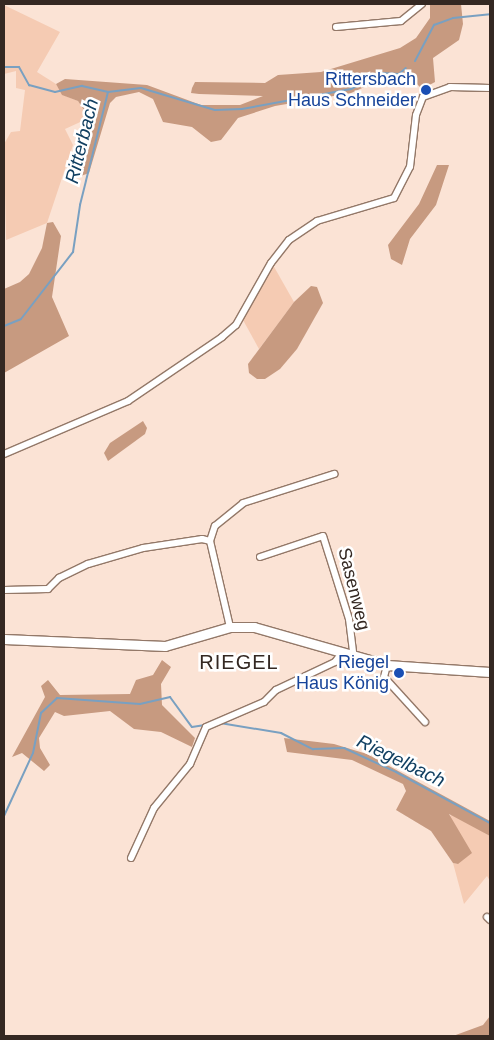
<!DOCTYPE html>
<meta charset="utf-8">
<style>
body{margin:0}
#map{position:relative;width:494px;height:1040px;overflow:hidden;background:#fbe3d5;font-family:Arial,sans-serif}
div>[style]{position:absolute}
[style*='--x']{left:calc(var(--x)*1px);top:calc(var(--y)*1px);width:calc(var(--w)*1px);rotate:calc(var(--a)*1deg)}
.green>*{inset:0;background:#f5cbb3}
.forest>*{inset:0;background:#c79a80}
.stream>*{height:2px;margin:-1px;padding:0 1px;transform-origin:1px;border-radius:1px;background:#79a0c1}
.roads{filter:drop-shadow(1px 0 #937868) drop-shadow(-1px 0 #937868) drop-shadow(0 1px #937868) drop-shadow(0 -1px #937868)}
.minor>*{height:6px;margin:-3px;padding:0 3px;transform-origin:3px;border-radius:3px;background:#fff}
.tertiary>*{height:9px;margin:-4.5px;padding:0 4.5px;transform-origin:4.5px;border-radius:4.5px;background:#fff}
.dots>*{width:14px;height:14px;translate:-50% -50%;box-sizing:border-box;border:2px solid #fff;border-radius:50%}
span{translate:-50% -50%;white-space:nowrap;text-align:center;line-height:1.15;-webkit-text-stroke:5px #fff;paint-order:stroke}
.transit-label{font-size:18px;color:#164399}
.right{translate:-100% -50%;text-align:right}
.street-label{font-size:18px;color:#342822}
.water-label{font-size:19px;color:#113f61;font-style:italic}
.quarter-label{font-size:20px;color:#342822;letter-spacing:1px}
.frame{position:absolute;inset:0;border:5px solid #342822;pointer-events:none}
</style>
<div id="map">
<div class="green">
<i style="clip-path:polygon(4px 5px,60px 32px,37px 72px,56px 84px,63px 95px,78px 101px,89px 118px,65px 129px,73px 145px,47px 223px,6px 240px,4px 144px,11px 132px,20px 131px,25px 90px,16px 88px,16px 71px,4px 74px)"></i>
<i style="clip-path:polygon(273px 265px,294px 302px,259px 349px,243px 320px)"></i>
<i style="clip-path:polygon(454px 813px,490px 836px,490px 881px,487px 876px,464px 904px,453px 863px,458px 864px,448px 817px)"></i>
</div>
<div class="forest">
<i style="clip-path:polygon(430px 4px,461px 4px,463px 24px,459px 40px,433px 58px,435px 82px,422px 89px,410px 77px,378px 81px,351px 93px,275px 106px,238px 118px,221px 140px,211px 142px,192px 127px,163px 122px,153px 99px,139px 92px,116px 97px,110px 103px,89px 173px,81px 176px,89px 118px,78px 101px,62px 95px,56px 84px,65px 79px,147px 85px,201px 105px,240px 105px,263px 96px,199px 94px,191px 93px,192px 88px,195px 82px,265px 83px,278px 75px,321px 72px,400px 48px,416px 38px,430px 18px)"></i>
<i style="clip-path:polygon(437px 165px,449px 165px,436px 205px,410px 239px,402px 265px,391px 259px,388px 245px,419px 204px)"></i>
<i style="clip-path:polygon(53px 222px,61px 236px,52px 297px,69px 336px,4px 373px,4px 289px,20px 282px,29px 274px,42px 248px,47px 223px)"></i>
<i style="clip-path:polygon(311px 286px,317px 287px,323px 303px,297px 349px,280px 369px,265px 379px,257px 379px,249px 373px,248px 364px,294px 302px)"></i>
<i style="clip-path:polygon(143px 421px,147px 428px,145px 434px,108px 461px,104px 453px,110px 443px)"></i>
<i style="clip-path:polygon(162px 660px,171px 667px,161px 684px,162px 705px,195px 738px,192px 747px,161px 732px,134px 729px,110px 711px,64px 716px,55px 712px,39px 738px,40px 748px,50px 765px,44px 771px,22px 753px,12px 757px,45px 697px,41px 686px,48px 680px,60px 695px,130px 694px,136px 680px,153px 675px)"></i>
<i style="clip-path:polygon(284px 738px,334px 744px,367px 754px,490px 821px,490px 836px,449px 814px,472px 853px,458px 864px,453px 863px,431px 831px,396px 810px,406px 791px,403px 784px,352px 760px,287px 752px)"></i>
<i style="clip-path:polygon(490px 1016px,490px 1036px,453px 1036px,483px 1025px)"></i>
</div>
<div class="stream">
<i style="--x:415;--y:61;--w:41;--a:-62.2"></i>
<i style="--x:434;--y:25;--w:20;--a:-20"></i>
<i style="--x:453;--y:18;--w:37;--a:-6"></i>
<i style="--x:4;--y:67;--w:15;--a:0"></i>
<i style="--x:19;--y:67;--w:21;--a:61"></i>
<i style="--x:29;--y:85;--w:27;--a:15"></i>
<i style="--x:55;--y:92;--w:28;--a:-13"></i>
<i style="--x:82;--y:86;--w:27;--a:13"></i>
<i style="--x:4;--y:326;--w:18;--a:-22"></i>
<i style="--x:21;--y:319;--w:85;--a:-52.2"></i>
<i style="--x:73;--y:252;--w:48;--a:-81.5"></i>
<i style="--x:80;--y:205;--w:116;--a:-76.1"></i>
<i style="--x:108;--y:92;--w:33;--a:-7"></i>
<i style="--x:141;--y:88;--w:77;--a:16.6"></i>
<i style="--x:215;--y:110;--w:27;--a:-2"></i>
<i style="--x:242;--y:109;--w:111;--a:-10.4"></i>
<i style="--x:351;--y:89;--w:35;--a:-27"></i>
<i style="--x:382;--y:73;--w:17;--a:3"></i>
<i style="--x:399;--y:74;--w:9;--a:-41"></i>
<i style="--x:220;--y:723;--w:62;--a:9.3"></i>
<i style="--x:281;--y:733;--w:36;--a:27"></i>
<i style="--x:313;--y:749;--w:31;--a:-2"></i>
<i style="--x:344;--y:748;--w:57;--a:24.8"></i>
<i style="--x:396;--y:772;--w:107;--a:28.5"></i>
<i style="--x:4;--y:816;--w:69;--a:-65.3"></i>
<i style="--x:33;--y:753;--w:41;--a:-78.7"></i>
<i style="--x:41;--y:713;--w:22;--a:-43"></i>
<i style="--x:57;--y:698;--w:83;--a:4.1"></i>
<i style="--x:140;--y:704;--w:31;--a:-13"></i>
<i style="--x:170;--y:697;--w:37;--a:54"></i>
<i style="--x:192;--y:727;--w:13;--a:-9"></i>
</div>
<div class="roads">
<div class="minor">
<i style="--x:336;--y:27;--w:65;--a:-5.3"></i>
<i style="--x:401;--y:21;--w:27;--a:-39"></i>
<i style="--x:4;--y:454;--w:135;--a:-23.1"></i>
<i style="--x:128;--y:401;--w:114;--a:-34.2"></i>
<i style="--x:222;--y:337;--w:18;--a:-41"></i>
<i style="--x:236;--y:325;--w:71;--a:-60.6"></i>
<i style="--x:271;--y:263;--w:29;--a:-52"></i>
<i style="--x:289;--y:240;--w:34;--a:-34"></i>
<i style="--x:317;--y:221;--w:80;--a:-16.6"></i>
<i style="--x:394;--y:198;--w:35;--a:-63"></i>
<i style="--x:410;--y:167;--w:52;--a:-83.4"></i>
<i style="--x:416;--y:115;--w:19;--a:-69"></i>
<i style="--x:423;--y:97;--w:29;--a:-20"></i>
<i style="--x:450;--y:87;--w:40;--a:1.4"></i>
<i style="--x:210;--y:541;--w:16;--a:-72"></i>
<i style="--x:215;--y:526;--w:36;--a:-39"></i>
<i style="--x:243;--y:503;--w:96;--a:-17.7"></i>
<i style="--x:260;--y:557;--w:66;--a:-18.4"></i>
<i style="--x:323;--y:536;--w:87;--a:72.6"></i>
<i style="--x:349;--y:619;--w:39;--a:83"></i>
<i style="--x:4;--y:590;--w:44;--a:-1.3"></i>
<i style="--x:48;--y:589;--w:16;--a:-45"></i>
<i style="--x:59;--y:578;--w:32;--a:-26"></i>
<i style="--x:88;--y:564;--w:57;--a:-16.2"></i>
<i style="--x:143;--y:548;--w:60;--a:-8.7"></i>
<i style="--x:202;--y:539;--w:8;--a:14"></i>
<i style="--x:210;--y:541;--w:88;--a:76.9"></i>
<i style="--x:387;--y:665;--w:12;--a:104"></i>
<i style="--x:384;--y:677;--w:61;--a:47.7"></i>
<i style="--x:131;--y:858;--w:55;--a:-65.3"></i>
<i style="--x:154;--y:808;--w:57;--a:-50.7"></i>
<i style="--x:190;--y:764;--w:40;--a:-66.6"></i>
<i style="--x:206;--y:727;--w:63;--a:-23.3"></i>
<i style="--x:264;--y:702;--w:17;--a:-45"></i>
<i style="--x:276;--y:690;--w:65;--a:-25.4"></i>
<i style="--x:335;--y:662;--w:10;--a:-53"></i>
<i style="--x:487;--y:917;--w:4;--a:45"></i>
</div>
<div class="tertiary">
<i style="--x:4;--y:639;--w:161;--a:2.5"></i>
<i style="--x:165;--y:646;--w:68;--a:-16.3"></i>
<i style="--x:230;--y:627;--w:24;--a:0"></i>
<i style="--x:254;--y:627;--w:138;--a:15.9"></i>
<i style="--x:387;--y:665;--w:103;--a:3.9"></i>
</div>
</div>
<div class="dots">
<i style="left:426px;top:90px;background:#1a4fb4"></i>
<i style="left:399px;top:673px;background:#1a4fb4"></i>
</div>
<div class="transit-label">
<span class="right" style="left:416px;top:90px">Rittersbach<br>Haus Schneider</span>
<span class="right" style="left:389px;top:673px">Riegel<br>Haus König</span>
</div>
<div class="street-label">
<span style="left:354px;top:589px;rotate:76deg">Sasenweg</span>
</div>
<div class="water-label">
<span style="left:82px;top:141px;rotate:-76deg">Ritterbach</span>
<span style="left:401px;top:761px;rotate:26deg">Riegelbach</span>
</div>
<div class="quarter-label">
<span style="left:239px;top:662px">RIEGEL</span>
</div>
<div class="frame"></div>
</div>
